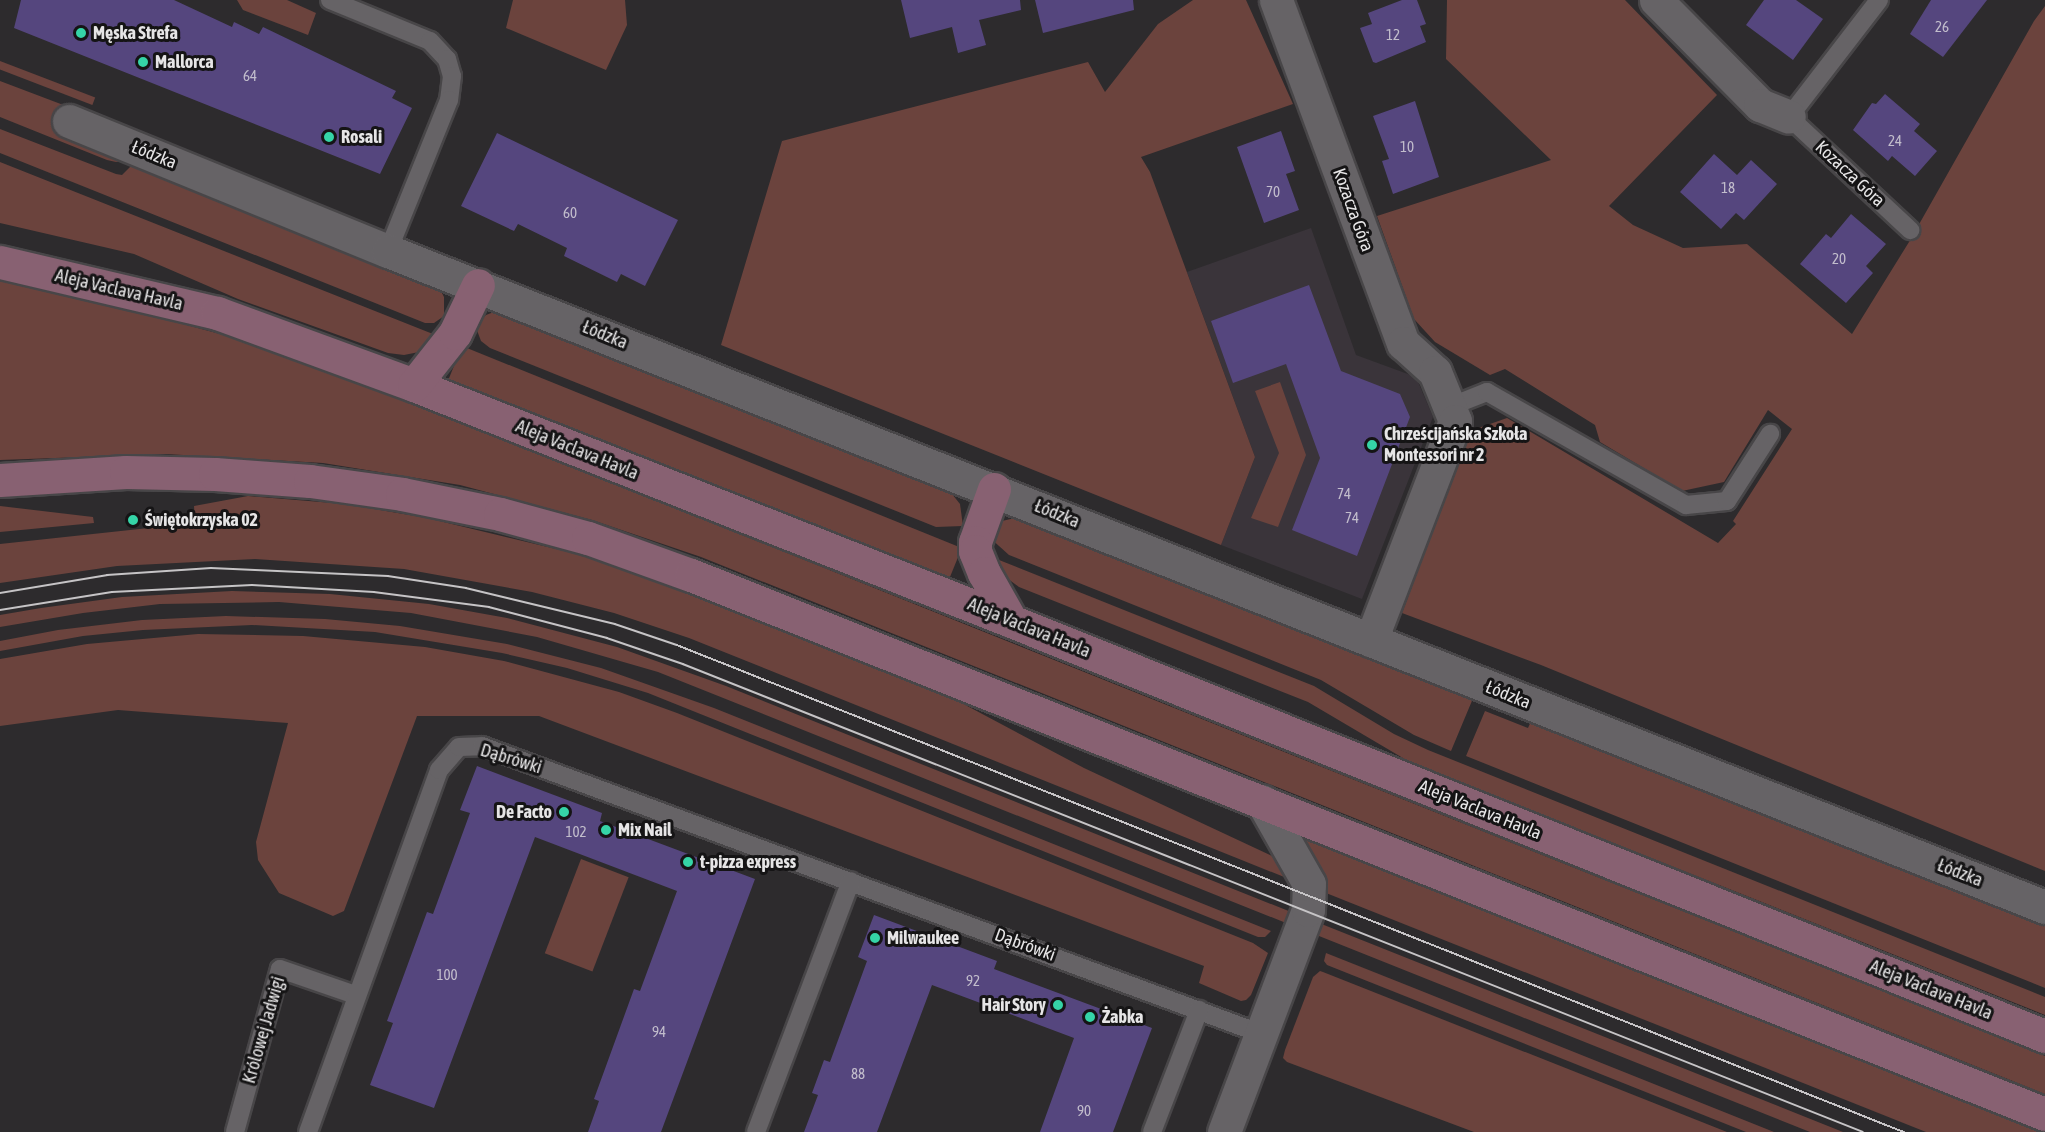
<!DOCTYPE html>
<meta charset="utf-8">
<style>
body{margin:0}
#map{position:relative;width:2045px;height:1132px;overflow:hidden;background:#2d2b2d;font-family:"Asap Condensed",sans-serif}
div>[style]{position:absolute}
[style*='--x']{left:calc(var(--x)*1px);top:calc(var(--y)*1px);width:calc(var(--w)*1px);rotate:calc(var(--a)*1deg)}
.built>*{inset:0;background:#3a343a}
.green>*{inset:0;background:#6b433d;transform-origin:0 0}
.building>*{inset:0;background:#55467e}
.roads{filter:drop-shadow(2px 0 #484648) drop-shadow(-2px 0 #484648) drop-shadow(0 2px #484648) drop-shadow(0 -2px #484648)}
.service>*{height:18px;margin:-9px;padding:0 9px;transform-origin:9px;border-radius:9px;background:#666366}
.minor>*{height:33px;margin:-16.5px;padding:0 16.5px;transform-origin:16.5px;border-radius:16.5px;background:#666366}
.secondary>*{height:33px;margin:-16.5px;padding:0 16.5px;transform-origin:16.5px;border-radius:16.5px;background:#886172}
.tram>*{height:1.5px;margin:-0.75px;padding:0 0.75px;transform-origin:0.75px;border-radius:0.75px;background:#c6c4c6}
.dots>*{width:16px;height:16px;translate:-50% -50%;box-sizing:border-box;border:3px solid #151415;border-radius:50%}
span{translate:-50% -50%;white-space:nowrap;text-align:center;line-height:1.15;-webkit-text-stroke:6px #151415;paint-order:stroke}
.number-label{font-size:15px;color:#c2bdcc}
.number-label span{-webkit-text-stroke-width:0}
.poi-label{font-size:18px;color:#e6e5e6;font-weight:700}
.left{translate:0 -50%;text-align:left}
.right{translate:-100% -50%;text-align:right}
.street-label{font-size:18px;color:#e6e5e6}
</style>
<div id="map">
<div class="built">
<i style="clip-path:polygon(1311px 228px,1356px 355px,1416px 377px,1433px 417px,1362px 599px,1221px 545px,1255px 457px,1187px 272px)"></i>
</div>
<div class="green">
<i style="clip-path:polygon(237px 0,287px 0,316px 13px,308px 35px,243px 10px)"></i>
<i style="clip-path:polygon(513px 0,625px 0,627px 25px,606px 70px,506px 28px)"></i>
<i style="clip-path:polygon(1193px 0,1246px 0,1293px 104px,1141px 157px,1150px 172px,1255px 457px,1221px 545px,721px 345px,782px 141px,1088px 62px,1105px 92px,1158px 24px)"></i>
<i style="clip-path:polygon(1447px 0,1625px 0,1717px 95px,1609px 206px,1633px 225px,1683px 248px,1747px 244px,1852px 334px,1909px 242px,2034px 21px,2045px 6px,2045px 871px,1541px 665px,1402px 613px,1470px 431px,1507px 418px,1718px 543px,1736px 524px,1733px 521px,1792px 429px,1768px 410px,1724px 482px,1682px 491px,1600px 442px,1595px 425px,1505px 369px,1490px 375px,1435px 342px,1414px 319px,1377px 216px,1551px 160px,1446px 59px)"></i>
<i style="left:0;top:61px;width:102px;height:8px;rotate:21deg"></i>
<i style="clip-path:polygon(0 81px,66px 106px,56px 132px,123px 161px,116px 162px,107px 160px,0 117px)"></i>
<i style="clip-path:polygon(0 129px,116px 174px,122px 175px,130px 167px,135px 167px,438px 285px,444px 297px,444px 316px,434px 323px,425px 323px,0 153px)"></i>
<i style="clip-path:polygon(0 162px,438px 336px,419px 352px,404px 355px,388px 353px,238px 299px,134px 254px,0 223px)"></i>
<i style="clip-path:polygon(0 281px,127px 309px,235px 338px,414px 404px,2045px 1056px,2045px 1094px,701px 557px,592px 520px,460px 485px,323px 463px,166px 454px,0 460px)"></i>
<i style="clip-path:polygon(499px 310px,948px 489px,960px 504px,963px 526px,936px 527px,490px 348px,481px 341px,475px 325px,486px 315px)"></i>
<i style="left:462px;top:346px;width:539px;height:36px;rotate:22deg"></i>
<i style="clip-path:polygon(1280px 382px,1306px 455px,1278px 527px,1251px 518px,1279px 453px,1255px 391px)"></i>
<i style="clip-path:polygon(248px 496px,345px 504px,427px 518px,577px 554px,670px 586px,956px 700px,1084px 768px,1270px 855px,1278px 860px,1294px 881px,689px 638px,614px 613px,532px 592px,404px 569px,255px 559px,117px 566px,0 583px,0 544px,195px 523px,194px 506px)"></i>
<i style="clip-path:polygon(0 506px,93px 517px,94px 523px,0 532px)"></i>
<i style="clip-path:polygon(1019px 517px,1474px 696px,1451px 751px,1414px 735px,1321px 680px,1009px 555px,989px 537px,1002px 521px)"></i>
<i style="clip-path:polygon(989px 556px,1314px 686px,1394px 734px,1428px 750px,2045px 997px,2045px 1015px,1408px 761px,1308px 702px,1019px 587px,1004px 576px)"></i>
<i style="clip-path:polygon(232px 591px,330px 594px,429px 604px,507px 618px,617px 647px,726px 686px,1296px 914px,1291px 925px,658px 672px,537px 637px,411px 613px,279px 602px,160px 604px,83px 613px,0 627px,0 615px,41px 608px,122px 597px)"></i>
<i style="clip-path:polygon(226px 616px,325px 619px,400px 626px,507px 644px,601px 668px,714px 708px,1271px 931px,1265px 937px,1258px 937px,648px 693px,567px 668px,502px 653px,375px 632px,252px 625px,143px 630px,83px 636px,0 651px,0 641px,58px 630px,142px 620px)"></i>
<i style="clip-path:polygon(198px 634px,303px 636px,425px 647px,504px 661px,619px 692px,677px 713px,1253px 943px,1268px 953px,1251px 995px,1246px 1000px,1241px 1001px,1199px 983px,1204px 966px,539px 716px,417px 716px,344px 911px,333px 916px,279px 893px,258px 860px,256px 842px,288px 723px,118px 710px,0 726px,0 659px,87px 644px)"></i>
<i style="clip-path:polygon(1485px 711px,1528px 728px,1532px 719px,2045px 921px,2045px 988px,1466px 756px)"></i>
<i style="clip-path:polygon(1293px 834px,2039px 1132px,1926px 1132px,1321px 891px)"></i>
<i style="left:581px;top:859px;width:51px;height:101px;rotate:21deg"></i>
<i style="clip-path:polygon(1318px 922px,1324px 925px,1843px 1132px,1810px 1132px,1314px 934px)"></i>
<i style="clip-path:polygon(1326px 953px,1414px 988px,1774px 1132px,1746px 1132px,1327px 965px,1324px 961px)"></i>
<i style="clip-path:polygon(1320px 971px,1323px 972px,1727px 1132px,1474px 1132px,1287px 1062px,1283px 1058px,1285px 1050px,1313px 977px)"></i>
</div>
<div class="building">
<i style="clip-path:polygon(21px 0,174px 0,232px 27px,234px 22px,259px 34px,263px 27px,396px 91px,392px 98px,412px 108px,380px 174px,14px 28px)"></i>
<i style="clip-path:polygon(901px 0,1020px 0,1021px 10px,979px 20px,986px 45px,958px 53px,952px 27px,910px 38px)"></i>
<i style="clip-path:polygon(1035px 0,1133px 0,1134px 10px,1043px 33px)"></i>
<i style="clip-path:polygon(1402px 0,1417px 0,1426px 24px,1420px 26px,1426px 42px,1376px 63px,1373px 62px,1360px 28px,1372px 24px,1368px 13px)"></i>
<i style="clip-path:polygon(1764px 0,1796px 0,1823px 19px,1793px 60px,1746px 25px)"></i>
<i style="clip-path:polygon(1931px 0,1987px 0,1943px 57px,1910px 34px)"></i>
<i style="clip-path:polygon(1885px 94px,1920px 124px,1914px 131px,1937px 151px,1915px 176px,1892px 156px,1888px 161px,1853px 130px,1872px 103px,1876px 104px)"></i>
<i style="clip-path:polygon(1415px 101px,1439px 177px,1393px 194px,1382px 161px,1389px 159px,1373px 116px)"></i>
<i style="clip-path:polygon(1281px 131px,1295px 171px,1286px 174px,1299px 210px,1264px 223px,1237px 147px)"></i>
<i style="clip-path:polygon(497px 133px,678px 220px,645px 286px,621px 274px,617px 282px,564px 256px,567px 248px,518px 224px,514px 231px,461px 206px)"></i>
<i style="clip-path:polygon(1714px 154px,1737px 175px,1751px 160px,1777px 184px,1744px 220px,1736px 213px,1721px 229px,1680px 192px)"></i>
<i style="clip-path:polygon(1851px 214px,1886px 244px,1866px 266px,1873px 273px,1846px 303px,1800px 264px,1826px 234px,1831px 238px)"></i>
<i style="clip-path:polygon(1309px 285px,1341px 371px,1400px 394px,1410px 417px,1357px 556px,1292px 530px,1320px 458px,1286px 364px,1233px 383px,1211px 321px)"></i>
<i style="clip-path:polygon(477px 766px,602px 813px,600px 821px,755px 879px,661px 1132px,588px 1132px,599px 1101px,594px 1099px,634px 989px,640px 991px,677px 891px,535px 837px,434px 1108px,370px 1085px,393px 1023px,387px 1021px,427px 912px,433px 914px,470px 813px,460px 810px)"></i>
<i style="clip-path:polygon(874px 915px,997px 961px,994px 969px,1152px 1028px,1113px 1132px,1040px 1132px,1074px 1038px,932px 985px,877px 1132px,804px 1132px,818px 1095px,812px 1093px,824px 1060px,830px 1062px,867px 961px,858px 957px)"></i>
</div>
<div class="roads">
<div class="service">
<i style="--x:330;--y:0;--w:108;--a:22.3"></i>
<i style="--x:430;--y:41;--w:25;--a:47"></i>
<i style="--x:447;--y:59;--w:18;--a:74"></i>
<i style="--x:452;--y:76;--w:24;--a:97"></i>
<i style="--x:449;--y:100;--w:163;--a:112"></i>
<i style="--x:1879;--y:0;--w:148;--a:127.6"></i>
<i style="--x:1789;--y:117;--w:166;--a:43"></i>
<i style="--x:1449;--y:407;--w:41;--a:-21.5"></i>
<i style="--x:1487;--y:392;--w:229;--a:29.6"></i>
<i style="--x:1686;--y:505;--w:41;--a:-5.6"></i>
<i style="--x:1727;--y:501;--w:80;--a:-57.3"></i>
<i style="--x:235;--y:1132;--w:169;--a:-74.6"></i>
<i style="--x:280;--y:969;--w:79;--a:19.1"></i>
<i style="--x:308;--y:1132;--w:385;--a:-70.1"></i>
<i style="--x:439;--y:770;--w:30;--a:-49"></i>
<i style="--x:459;--y:747;--w:23;--a:-2"></i>
<i style="--x:482;--y:746;--w:831;--a:20.27"></i>
<i style="--x:756;--y:1132;--w:268;--a:-69.3"></i>
<i style="--x:1152;--y:1132;--w:131;--a:-68.9"></i>
</div>
<div class="minor">
<i style="--x:1276;--y:0;--w:366;--a:69.7"></i>
<i style="--x:1403;--y:343;--w:43;--a:42.2"></i>
<i style="--x:1435;--y:372;--w:53;--a:67.8"></i>
<i style="--x:1455;--y:421;--w:235;--a:111"></i>
<i style="--x:1656;--y:0;--w:148;--a:45.3"></i>
<i style="--x:1760;--y:105;--w:31;--a:22"></i>
<i style="--x:69;--y:121;--w:344;--a:22.2"></i>
<i style="--x:388;--y:251;--w:1782;--a:21.6"></i>
<i style="--x:1224;--y:1132;--w:237;--a:-69.3"></i>
<i style="--x:1308;--y:910;--w:26;--a:-88"></i>
<i style="--x:1309;--y:884;--w:95;--a:-119.5"></i>
</div>
<div class="secondary">
<i style="--x:0;--y:262;--w:223;--a:13.2"></i>
<i style="--x:217;--y:313;--w:210;--a:20.1"></i>
<i style="--x:414;--y:385;--w:642;--a:21.57"></i>
<i style="--x:1011;--y:621;--w:1114;--a:21.87"></i>
<i style="--x:414;--y:385;--w:66;--a:-51.7"></i>
<i style="--x:455;--y:333;--w:53;--a:-64.4"></i>
<i style="--x:0;--y:480;--w:126;--a:-3.6"></i>
<i style="--x:126;--y:472;--w:89;--a:1.3"></i>
<i style="--x:215;--y:474;--w:95;--a:4.2"></i>
<i style="--x:310;--y:481;--w:93;--a:8"></i>
<i style="--x:402;--y:494;--w:100;--a:11.5"></i>
<i style="--x:500;--y:514;--w:91;--a:15.3"></i>
<i style="--x:588;--y:538;--w:109;--a:19.8"></i>
<i style="--x:691;--y:575;--w:1457;--a:21.71"></i>
<i style="--x:994;--y:489;--w:56;--a:109.7"></i>
<i style="--x:975;--y:542;--w:9;--a:90"></i>
<i style="--x:975;--y:551;--w:24;--a:68"></i>
<i style="--x:984;--y:573;--w:55;--a:60.6"></i>
</div>
</div>
<div class="tram">
<i style="--x:0;--y:593;--w:109;--a:-9.5"></i>
<i style="--x:107;--y:575;--w:104;--a:-3.9"></i>
<i style="--x:211;--y:568;--w:177;--a:2.6"></i>
<i style="--x:388;--y:576;--w:79;--a:8.7"></i>
<i style="--x:466;--y:588;--w:153;--a:13.6"></i>
<i style="--x:615;--y:624;--w:65;--a:18.7"></i>
<i style="--x:677;--y:645;--w:1320;--a:21.65"></i>
<i style="--x:0;--y:610;--w:113;--a:-9.1"></i>
<i style="--x:112;--y:592;--w:140;--a:-2.9"></i>
<i style="--x:252;--y:585;--w:122;--a:3.3"></i>
<i style="--x:374;--y:592;--w:116;--a:7.4"></i>
<i style="--x:489;--y:607;--w:122;--a:14.7"></i>
<i style="--x:607;--y:638;--w:80;--a:18.9"></i>
<i style="--x:683;--y:664;--w:1269;--a:21.63"></i>
</div>
<div class="dots">
<i style="left:81px;top:33px;background:#35d4a7"></i>
<i style="left:143px;top:62px;background:#35d4a7"></i>
<i style="left:329px;top:137px;background:#35d4a7"></i>
<i style="left:1372px;top:445px;background:#35d4a7"></i>
<i style="left:133px;top:520px;background:#35d4a7"></i>
<i style="left:564px;top:812px;background:#35d4a7"></i>
<i style="left:606px;top:830px;background:#35d4a7"></i>
<i style="left:688px;top:862px;background:#35d4a7"></i>
<i style="left:875px;top:938px;background:#35d4a7"></i>
<i style="left:1058px;top:1005px;background:#35d4a7"></i>
<i style="left:1090px;top:1017px;background:#35d4a7"></i>
</div>
<div class="number-label">
<span style="left:1942px;top:27px">26</span>
<span style="left:1393px;top:35px">12</span>
<span style="left:250px;top:76px">64</span>
<span style="left:1895px;top:141px">24</span>
<span style="left:1407px;top:147px">10</span>
<span style="left:1728px;top:188px">18</span>
<span style="left:1273px;top:192px">70</span>
<span style="left:570px;top:213px">60</span>
<span style="left:1839px;top:259px">20</span>
<span style="left:1344px;top:494px">74</span>
<span style="left:1352px;top:518px">74</span>
<span style="left:576px;top:832px">102</span>
<span style="left:447px;top:975px">100</span>
<span style="left:973px;top:981px">92</span>
<span style="left:659px;top:1032px">94</span>
<span style="left:858px;top:1074px">88</span>
<span style="left:1084px;top:1111px">90</span>
</div>
<div class="poi-label">
<span class="left" style="left:93px;top:33px">Męska Strefa</span>
<span class="left" style="left:155px;top:62px">Mallorca</span>
<span class="left" style="left:341px;top:137px">Rosali</span>
<span class="left" style="left:1384px;top:445px">Chrześcijańska Szkoła<br>Montessori nr 2</span>
<span class="left" style="left:145px;top:520px">Świętokrzyska 02</span>
<span class="right" style="left:552px;top:812px">De Facto</span>
<span class="left" style="left:618px;top:830px">Mix Nail</span>
<span class="left" style="left:700px;top:862px">t-pizza express</span>
<span class="left" style="left:887px;top:938px">Milwaukee</span>
<span class="right" style="left:1046px;top:1005px">Hair Story</span>
<span class="left" style="left:1102px;top:1017px">Żabka</span>
</div>
<div class="street-label">
<span style="left:154px;top:155px;rotate:22deg">Łódzka</span>
<span style="left:1850px;top:174px;rotate:43deg">Kozacza Góra</span>
<span style="left:1353px;top:210px;rotate:70deg">Kozacza Góra</span>
<span style="left:119px;top:290px;rotate:13deg">Aleja Vaclava Havla</span>
<span style="left:605px;top:335px;rotate:22deg">Łódzka</span>
<span style="left:577px;top:450px;rotate:22deg">Aleja Vaclava Havla</span>
<span style="left:1057px;top:514px;rotate:22deg">Łódzka</span>
<span style="left:1029px;top:628px;rotate:22deg">Aleja Vaclava Havla</span>
<span style="left:1508px;top:695px;rotate:22deg">Łódzka</span>
<span style="left:511px;top:759px;rotate:17deg">Dąbrówki</span>
<span style="left:1480px;top:810px;rotate:22deg">Aleja Vaclava Havla</span>
<span style="left:1960px;top:873px;rotate:21deg">Łódzka</span>
<span style="left:1025px;top:945px;rotate:20deg">Dąbrówki</span>
<span style="left:1931px;top:990px;rotate:22deg">Aleja Vaclava Havla</span>
<span style="left:264px;top:1030px;rotate:-74deg">Królowej Jadwigi</span>
</div>
</div>
